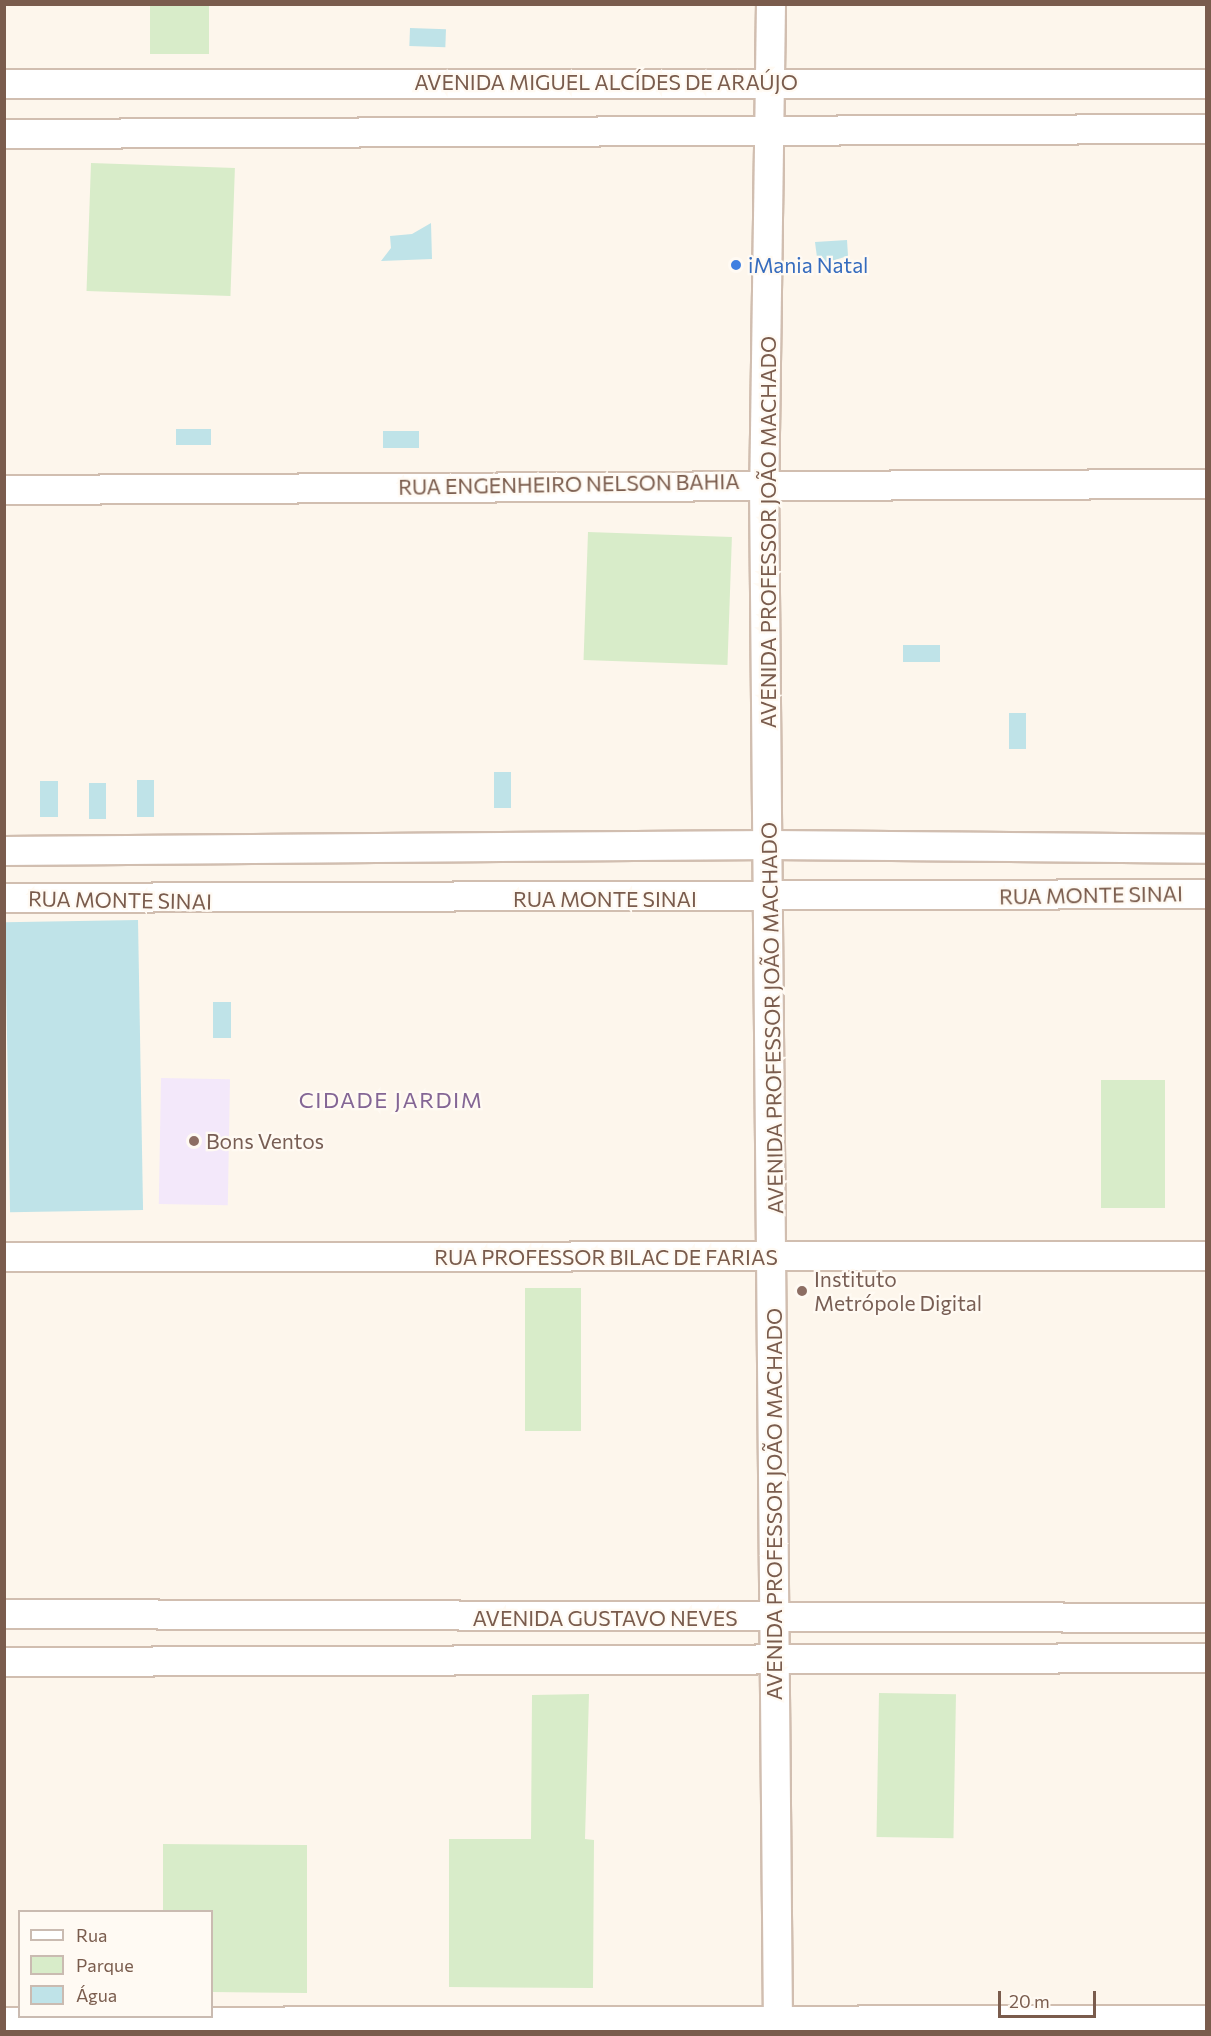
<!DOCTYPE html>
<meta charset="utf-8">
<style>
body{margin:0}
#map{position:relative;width:1211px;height:2036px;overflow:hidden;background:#fdf6ec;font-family:Commissioner,sans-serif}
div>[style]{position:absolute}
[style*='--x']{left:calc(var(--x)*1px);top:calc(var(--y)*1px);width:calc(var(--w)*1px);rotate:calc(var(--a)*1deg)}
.education>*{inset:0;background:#f3e8fa;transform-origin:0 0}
.green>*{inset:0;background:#d8ecc9;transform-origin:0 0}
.water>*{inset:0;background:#bfe3e8;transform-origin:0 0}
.roads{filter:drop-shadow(2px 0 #d1beb0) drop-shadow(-2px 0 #d1beb0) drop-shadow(0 2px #d1beb0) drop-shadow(0 -2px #d1beb0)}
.minor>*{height:28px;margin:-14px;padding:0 14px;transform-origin:14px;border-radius:14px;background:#fff}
.dots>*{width:16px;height:16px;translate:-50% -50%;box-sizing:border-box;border:3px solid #fffaf3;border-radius:50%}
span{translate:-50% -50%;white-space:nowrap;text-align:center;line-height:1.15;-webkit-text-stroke:4.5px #fffaf3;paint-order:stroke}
.street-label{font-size:21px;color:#7a5c4d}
.shop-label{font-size:21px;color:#366cbe}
.left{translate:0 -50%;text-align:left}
.education-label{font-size:21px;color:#785e54}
.neighbourhood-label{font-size:22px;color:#846695;letter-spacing:1.5px}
.frame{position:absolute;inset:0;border:6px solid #7a5c4d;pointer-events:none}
.legend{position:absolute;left:18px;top:1910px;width:195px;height:108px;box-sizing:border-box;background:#fffaf3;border:2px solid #cabbb1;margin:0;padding:8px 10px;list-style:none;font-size:18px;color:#7a5c4d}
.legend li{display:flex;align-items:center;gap:12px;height:30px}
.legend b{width:30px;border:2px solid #cabbb1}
.scale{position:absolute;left:998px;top:1991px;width:98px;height:27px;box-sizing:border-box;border:3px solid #7a5c4d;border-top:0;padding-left:8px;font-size:18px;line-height:21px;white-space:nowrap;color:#7a5c4d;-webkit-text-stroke:4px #fffaf3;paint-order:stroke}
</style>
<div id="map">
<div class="education">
<i style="left:161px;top:1078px;width:69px;height:126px;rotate:1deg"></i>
</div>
<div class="green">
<i style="left:150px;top:5px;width:59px;height:49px"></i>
<i style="left:91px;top:163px;width:144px;height:128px;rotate:2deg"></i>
<i style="left:588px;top:532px;width:144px;height:128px;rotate:2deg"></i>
<i style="left:1101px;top:1080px;width:64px;height:128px"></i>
<i style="left:525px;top:1288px;width:56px;height:143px"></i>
<i style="left:879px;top:1693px;width:77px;height:144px;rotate:1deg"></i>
<i style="clip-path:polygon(589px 1694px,585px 1839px,594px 1840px,593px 1988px,449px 1987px,449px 1839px,531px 1839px,532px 1695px)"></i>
<i style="clip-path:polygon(163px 1844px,307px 1845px,307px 1993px,212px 1992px,212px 1912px,163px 1911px)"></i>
</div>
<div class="water">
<i style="left:410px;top:28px;width:36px;height:18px;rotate:2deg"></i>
<i style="clip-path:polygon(431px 223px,432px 259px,381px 261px,391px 248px,390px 236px,412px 234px)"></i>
<i style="clip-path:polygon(847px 240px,848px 256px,818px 265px,815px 242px)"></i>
<i style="left:176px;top:429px;width:35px;height:16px"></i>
<i style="left:383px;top:431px;width:36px;height:17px"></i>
<i style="left:903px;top:645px;width:37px;height:17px"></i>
<i style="left:1009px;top:713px;width:17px;height:36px"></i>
<i style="left:494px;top:772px;width:17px;height:36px"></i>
<i style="left:137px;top:780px;width:17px;height:37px"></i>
<i style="left:40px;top:781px;width:18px;height:36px"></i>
<i style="left:89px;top:783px;width:17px;height:36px"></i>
<i style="left:138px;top:920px;width:290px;height:133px;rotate:89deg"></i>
<i style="left:213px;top:1002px;width:18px;height:36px"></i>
</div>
<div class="roads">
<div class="minor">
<i style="--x:771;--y:4;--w:478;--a:90.8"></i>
<i style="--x:764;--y:482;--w:1550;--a:89.48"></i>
<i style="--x:4;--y:84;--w:1202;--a:0"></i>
<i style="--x:4;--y:134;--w:1202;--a:-0.24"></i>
<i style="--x:4;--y:490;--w:1202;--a:-0.29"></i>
<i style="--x:4;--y:851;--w:767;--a:-0.45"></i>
<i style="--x:771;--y:845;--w:435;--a:0.5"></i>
<i style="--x:4;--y:898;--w:1202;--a:-0.19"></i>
<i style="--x:4;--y:1257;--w:1202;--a:-0.05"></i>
<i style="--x:4;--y:1614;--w:1202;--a:0.19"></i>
<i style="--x:4;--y:1662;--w:1202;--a:-0.19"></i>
<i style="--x:4;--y:2022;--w:1202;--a:-0.1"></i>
</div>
</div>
<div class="dots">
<i style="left:736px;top:265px;background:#3f7fe0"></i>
<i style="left:194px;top:1141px;background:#8d6e63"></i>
<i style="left:802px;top:1291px;background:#8d6e63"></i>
</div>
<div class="street-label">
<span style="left:606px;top:82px">AVENIDA MIGUEL ALCÍDES DE ARAÚJO</span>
<span style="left:569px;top:484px;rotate:-1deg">RUA ENGENHEIRO NELSON BAHIA</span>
<span style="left:768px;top:532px;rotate:-90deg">AVENIDA PROFESSOR JOÃO MACHADO</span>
<span style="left:1091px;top:895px;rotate:-1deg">RUA MONTE SINAI</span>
<span style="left:605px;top:899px">RUA MONTE SINAI</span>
<span style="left:120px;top:900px;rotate:1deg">RUA MONTE SINAI</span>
<span style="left:772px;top:1018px;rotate:-91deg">AVENIDA PROFESSOR JOÃO MACHADO</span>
<span style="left:606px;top:1257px">RUA PROFESSOR BILAC DE FARIAS</span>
<span style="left:774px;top:1504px;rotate:-90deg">AVENIDA PROFESSOR JOÃO MACHADO</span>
<span style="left:605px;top:1618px">AVENIDA GUSTAVO NEVES</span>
</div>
<div class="shop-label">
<span class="left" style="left:748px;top:265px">iMania Natal</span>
</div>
<div class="education-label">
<span class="left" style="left:206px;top:1141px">Bons Ventos</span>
<span class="left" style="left:814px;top:1291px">Instituto<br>Metrópole Digital</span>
</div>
<div class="neighbourhood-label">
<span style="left:391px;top:1100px">CIDADE JARDIM</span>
</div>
<div class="frame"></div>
<ul class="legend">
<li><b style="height:8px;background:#fff"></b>Rua</li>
<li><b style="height:16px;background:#d8ecc9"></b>Parque</li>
<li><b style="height:16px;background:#bfe3e8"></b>Água</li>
</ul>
<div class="scale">20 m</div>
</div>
